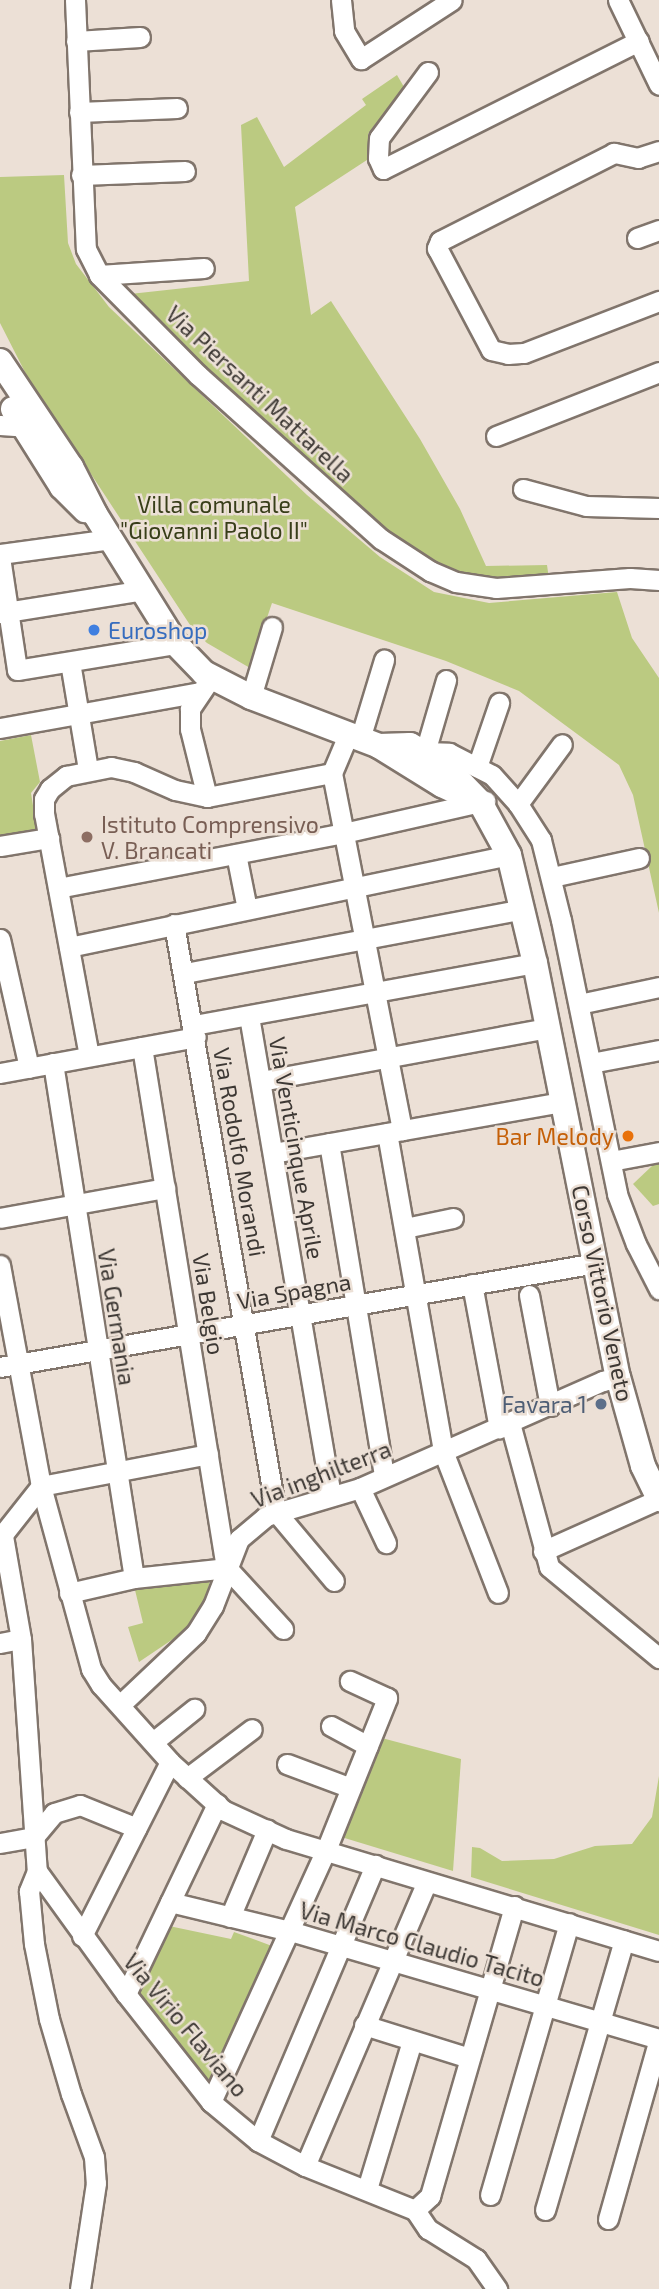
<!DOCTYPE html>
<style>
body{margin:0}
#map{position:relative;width:659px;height:2289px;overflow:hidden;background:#ece0d6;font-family:"Exo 2",sans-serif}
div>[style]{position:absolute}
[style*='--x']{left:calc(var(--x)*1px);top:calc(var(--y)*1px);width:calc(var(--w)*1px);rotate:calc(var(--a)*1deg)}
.green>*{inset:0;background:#bbca81}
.roads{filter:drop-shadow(2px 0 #81756c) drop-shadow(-2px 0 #81756c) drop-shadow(0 2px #81756c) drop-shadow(0 -2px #81756c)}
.minor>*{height:19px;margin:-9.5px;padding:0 9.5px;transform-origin:9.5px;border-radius:9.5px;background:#fff}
.major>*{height:24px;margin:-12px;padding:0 12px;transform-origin:12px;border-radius:12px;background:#fff}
.dots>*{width:19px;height:19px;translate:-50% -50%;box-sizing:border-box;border:4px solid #ece0d6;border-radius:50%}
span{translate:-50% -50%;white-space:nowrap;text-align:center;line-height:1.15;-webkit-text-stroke:5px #ece0d6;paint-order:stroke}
.street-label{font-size:23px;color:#3d3834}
.park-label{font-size:23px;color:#383e19}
.shop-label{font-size:23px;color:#366cbe}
.left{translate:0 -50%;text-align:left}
.education-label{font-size:23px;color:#785e54}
.food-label{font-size:23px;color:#c56008}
.right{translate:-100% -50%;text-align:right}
.service-label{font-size:23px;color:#4e5e75}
</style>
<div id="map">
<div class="green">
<i style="clip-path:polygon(397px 75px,404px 87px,368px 134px,370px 158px,295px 207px,311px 315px,331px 301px,420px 439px,460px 509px,486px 566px,547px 565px,549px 579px,494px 583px,455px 576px,402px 545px,247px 408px,130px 294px,249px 281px,241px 125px,257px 117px,284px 167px,366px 105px,362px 99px)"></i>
<i style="clip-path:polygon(64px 175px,68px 243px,76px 264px,109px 307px,307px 495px,380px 557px,434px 592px,489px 603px,617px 592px,632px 638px,659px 678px,659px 913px,633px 795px,619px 765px,519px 691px,446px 661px,272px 603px,250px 668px,207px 643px,194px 631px,28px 378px,0 323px,0 177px)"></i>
<i style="clip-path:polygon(31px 735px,40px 782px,31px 793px,38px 837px,0 842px,0 741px)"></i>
<i style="clip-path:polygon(659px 1164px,659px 1204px,653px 1206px,633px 1184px,653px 1165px)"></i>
<i style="clip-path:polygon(211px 1578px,202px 1609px,193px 1622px,182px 1633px,139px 1662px,128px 1627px,143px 1623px,135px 1590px,166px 1581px)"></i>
<i style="clip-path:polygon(378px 1737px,461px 1759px,453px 1871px,338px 1836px)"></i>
<i style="clip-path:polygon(659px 1776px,659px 1935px,471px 1877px,472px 1847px,480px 1848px,502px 1861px,554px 1859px,595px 1846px,632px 1844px,652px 1817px)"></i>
<i style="clip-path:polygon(169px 1926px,231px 1939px,234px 1932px,272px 1946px,209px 2080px,133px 1994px)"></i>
</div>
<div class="roads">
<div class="minor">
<i style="--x:75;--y:0;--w:249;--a:87.5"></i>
<i style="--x:86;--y:249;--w:29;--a:63"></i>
<i style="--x:99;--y:275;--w:141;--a:45.3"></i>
<i style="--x:198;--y:375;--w:246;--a:41.9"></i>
<i style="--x:381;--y:539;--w:59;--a:33.1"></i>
<i style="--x:430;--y:571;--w:28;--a:23"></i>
<i style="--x:456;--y:582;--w:40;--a:8.5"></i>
<i style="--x:496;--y:588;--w:134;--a:-4.3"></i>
<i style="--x:630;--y:578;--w:29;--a:4"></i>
<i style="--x:341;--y:0;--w:31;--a:84"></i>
<i style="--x:344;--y:31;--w:33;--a:59"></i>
<i style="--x:361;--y:59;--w:108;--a:-33"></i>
<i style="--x:618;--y:0;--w:94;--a:64.2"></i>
<i style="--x:76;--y:41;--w:64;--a:-3.6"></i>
<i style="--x:428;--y:72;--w:82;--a:126.6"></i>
<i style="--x:379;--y:138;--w:20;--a:93"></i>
<i style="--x:378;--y:158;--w:12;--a:66"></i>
<i style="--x:383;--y:169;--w:286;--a:-26.6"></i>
<i style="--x:79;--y:112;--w:98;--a:-2.3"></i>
<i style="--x:659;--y:151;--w:22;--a:162"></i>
<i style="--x:638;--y:158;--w:25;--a:-168"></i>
<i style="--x:614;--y:153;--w:195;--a:153.2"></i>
<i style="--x:440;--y:241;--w:8;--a:113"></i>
<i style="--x:437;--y:248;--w:115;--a:62.1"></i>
<i style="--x:491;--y:350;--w:17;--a:13"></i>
<i style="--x:508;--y:354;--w:16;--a:-4"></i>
<i style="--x:524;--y:353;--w:145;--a:-21.1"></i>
<i style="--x:81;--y:175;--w:104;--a:-2.2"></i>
<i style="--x:637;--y:238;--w:23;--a:-20"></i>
<i style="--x:99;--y:275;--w:105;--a:-3.8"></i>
<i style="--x:0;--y:425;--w:30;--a:4"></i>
<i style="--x:496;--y:436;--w:175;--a:-21.4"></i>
<i style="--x:523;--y:489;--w:65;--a:15.1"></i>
<i style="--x:586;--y:506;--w:73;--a:1.6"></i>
<i style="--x:0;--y:554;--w:112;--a:-7.7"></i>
<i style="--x:0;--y:557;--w:114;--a:81.4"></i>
<i style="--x:17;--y:670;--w:161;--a:-9.3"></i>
<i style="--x:0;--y:613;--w:145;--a:-9.1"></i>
<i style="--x:70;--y:662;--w:109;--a:80.5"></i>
<i style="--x:206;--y:685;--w:29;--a:124"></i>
<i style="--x:190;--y:709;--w:20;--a:90"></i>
<i style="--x:190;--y:729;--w:70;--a:76"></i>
<i style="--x:251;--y:697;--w:73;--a:-73.3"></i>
<i style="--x:0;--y:728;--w:203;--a:-10.2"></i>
<i style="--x:348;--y:735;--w:41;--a:112.8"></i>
<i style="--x:332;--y:773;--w:364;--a:78.9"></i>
<i style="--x:360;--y:739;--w:83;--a:-73.1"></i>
<i style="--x:425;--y:752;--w:24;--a:2"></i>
<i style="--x:449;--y:753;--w:48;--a:27.1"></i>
<i style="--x:492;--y:775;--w:39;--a:48"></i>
<i style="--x:518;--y:804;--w:43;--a:57.4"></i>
<i style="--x:541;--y:840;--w:82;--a:76"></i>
<i style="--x:561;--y:920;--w:280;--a:78.4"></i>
<i style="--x:617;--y:1194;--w:53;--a:69.2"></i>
<i style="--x:636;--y:1244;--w:51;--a:62.9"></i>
<i style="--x:425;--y:752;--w:75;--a:-73.7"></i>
<i style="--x:477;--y:767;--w:68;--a:-71"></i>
<i style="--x:518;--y:804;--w:74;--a:-53.7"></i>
<i style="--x:0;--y:846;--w:50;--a:-9.3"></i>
<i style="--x:236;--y:854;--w:56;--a:78.7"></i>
<i style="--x:552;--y:877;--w:89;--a:-12.3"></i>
<i style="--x:58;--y:888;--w:291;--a:-10.9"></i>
<i style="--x:344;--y:833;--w:145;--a:-12.8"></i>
<i style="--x:174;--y:924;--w:597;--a:80.16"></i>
<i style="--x:276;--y:1512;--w:90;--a:50"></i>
<i style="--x:0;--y:939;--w:132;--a:77.3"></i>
<i style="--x:69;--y:947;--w:450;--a:-11.8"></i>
<i style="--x:185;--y:973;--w:344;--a:-10.7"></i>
<i style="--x:579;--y:1004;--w:82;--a:-12"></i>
<i style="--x:249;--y:1016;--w:487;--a:80.3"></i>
<i style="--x:194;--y:1025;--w:347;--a:-10.3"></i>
<i style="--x:142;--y:1047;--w:528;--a:80.84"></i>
<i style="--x:89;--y:1056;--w:246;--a:-100.5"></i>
<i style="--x:44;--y:814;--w:15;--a:-90"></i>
<i style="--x:44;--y:799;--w:12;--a:-59"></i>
<i style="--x:50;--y:789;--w:21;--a:-39"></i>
<i style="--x:66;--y:776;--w:46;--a:-11.3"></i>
<i style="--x:111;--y:767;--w:24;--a:12"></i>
<i style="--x:134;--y:772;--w:45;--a:23.7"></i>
<i style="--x:175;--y:790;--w:33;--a:12"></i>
<i style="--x:207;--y:797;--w:127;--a:-10.9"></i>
<i style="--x:53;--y:1063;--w:521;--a:81.06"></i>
<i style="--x:591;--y:1063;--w:69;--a:-10.8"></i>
<i style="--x:0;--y:1073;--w:199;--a:-10.4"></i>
<i style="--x:261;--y:1081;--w:292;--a:-10.5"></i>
<i style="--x:387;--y:1133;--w:323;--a:80"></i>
<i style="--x:443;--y:1451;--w:152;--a:68.8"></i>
<i style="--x:329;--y:1143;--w:338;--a:80.6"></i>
<i style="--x:273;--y:1153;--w:294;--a:-10"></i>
<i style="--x:611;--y:1161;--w:49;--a:-10.6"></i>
<i style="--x:0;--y:1218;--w:168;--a:-10.3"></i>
<i style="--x:405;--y:1228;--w:49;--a:-11.8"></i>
<i style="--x:0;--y:1265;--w:225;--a:79.5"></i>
<i style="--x:41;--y:1486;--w:190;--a:74.7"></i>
<i style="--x:91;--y:1669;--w:19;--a:58"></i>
<i style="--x:101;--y:1685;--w:103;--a:48.1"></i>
<i style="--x:170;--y:1762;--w:72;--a:42.2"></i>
<i style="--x:223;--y:1810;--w:69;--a:24.7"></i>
<i style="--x:286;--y:1839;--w:389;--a:16.7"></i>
<i style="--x:472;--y:1284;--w:147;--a:79.4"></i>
<i style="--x:529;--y:1295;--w:113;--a:79.3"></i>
<i style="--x:0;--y:1367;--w:605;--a:-9.9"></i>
<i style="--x:510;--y:1423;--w:149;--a:74.8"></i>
<i style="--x:549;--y:1567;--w:143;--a:39.6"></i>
<i style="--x:360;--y:1488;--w:61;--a:64.7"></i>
<i style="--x:3;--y:1536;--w:105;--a:80.1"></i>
<i style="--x:21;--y:1639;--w:233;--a:86.1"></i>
<i style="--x:37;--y:1871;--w:22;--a:112"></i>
<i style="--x:29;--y:1891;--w:53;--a:84.6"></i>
<i style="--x:34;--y:1944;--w:76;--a:78.7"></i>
<i style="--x:49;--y:2019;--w:78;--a:73.7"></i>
<i style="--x:71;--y:2094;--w:67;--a:69.9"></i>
<i style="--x:94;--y:2157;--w:26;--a:86"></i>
<i style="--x:96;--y:2183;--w:107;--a:98.6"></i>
<i style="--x:0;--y:1538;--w:66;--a:-51.7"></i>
<i style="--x:41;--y:1486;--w:170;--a:-10.8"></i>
<i style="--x:543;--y:1551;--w:127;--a:-24.1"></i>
<i style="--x:227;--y:1568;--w:83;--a:47.4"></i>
<i style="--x:69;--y:1593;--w:67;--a:-13"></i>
<i style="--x:134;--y:1578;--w:94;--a:-6.1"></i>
<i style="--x:0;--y:1643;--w:21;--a:-11"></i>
<i style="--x:121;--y:1704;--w:103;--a:-43.4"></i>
<i style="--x:196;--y:1633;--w:32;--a:-58"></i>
<i style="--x:213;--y:1606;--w:72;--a:-68.8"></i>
<i style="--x:239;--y:1539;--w:35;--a:-40"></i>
<i style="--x:266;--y:1516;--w:98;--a:-16.6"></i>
<i style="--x:360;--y:1488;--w:266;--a:-23.8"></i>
<i style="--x:603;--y:1381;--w:16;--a:-15"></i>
<i style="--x:331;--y:1726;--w:42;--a:28.4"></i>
<i style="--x:153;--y:1742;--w:53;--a:-38.8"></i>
<i style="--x:287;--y:1764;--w:68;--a:20.6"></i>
<i style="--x:187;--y:1778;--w:81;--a:-37"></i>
<i style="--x:0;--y:1843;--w:35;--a:-10"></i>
<i style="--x:34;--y:1837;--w:31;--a:-50"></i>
<i style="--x:54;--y:1813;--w:27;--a:-17"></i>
<i style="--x:80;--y:1805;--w:61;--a:22"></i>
<i style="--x:37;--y:1871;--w:152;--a:54.1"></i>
<i style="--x:126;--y:1994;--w:137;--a:51.8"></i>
<i style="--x:211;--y:2102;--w:61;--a:39.7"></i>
<i style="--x:258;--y:2141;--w:53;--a:28"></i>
<i style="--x:305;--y:2166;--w:118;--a:21.8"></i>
<i style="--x:415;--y:2210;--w:23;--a:56"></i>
<i style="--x:428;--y:2229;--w:57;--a:32"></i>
<i style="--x:476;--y:2259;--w:37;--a:55"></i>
<i style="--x:170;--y:1902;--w:123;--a:13.6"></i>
<i style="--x:290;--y:1931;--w:384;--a:16.3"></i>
<i style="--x:230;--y:1917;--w:95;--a:-67"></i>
<i style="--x:82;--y:1936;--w:195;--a:-63.2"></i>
<i style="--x:126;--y:1994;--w:211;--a:-64.4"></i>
<i style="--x:364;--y:2025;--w:110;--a:17.4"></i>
<i style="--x:211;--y:2102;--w:277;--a:-65.5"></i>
<i style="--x:326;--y:1850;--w:164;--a:-68.1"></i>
<i style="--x:387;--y:1698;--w:41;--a:-155.3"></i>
<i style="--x:258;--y:2141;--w:300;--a:-67"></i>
<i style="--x:305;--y:2166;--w:309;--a:-66.8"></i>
<i style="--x:367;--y:2189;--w:155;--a:-73.1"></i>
<i style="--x:490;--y:2195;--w:283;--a:-73.8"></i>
<i style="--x:415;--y:2210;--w:21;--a:-43"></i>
<i style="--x:430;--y:2196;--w:302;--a:-73.8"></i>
<i style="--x:545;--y:2210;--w:281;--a:-73.7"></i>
<i style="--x:608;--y:2219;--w:187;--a:-74.2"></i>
</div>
<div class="major">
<i style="--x:0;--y:361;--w:128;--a:56.2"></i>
<i style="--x:71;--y:467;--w:53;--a:62.9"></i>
<i style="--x:95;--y:514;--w:153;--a:58.1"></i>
<i style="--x:176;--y:644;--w:40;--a:46"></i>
<i style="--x:204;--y:673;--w:53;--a:27.1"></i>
<i style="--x:251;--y:697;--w:137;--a:20.9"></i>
<i style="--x:379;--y:746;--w:74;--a:31.8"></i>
<i style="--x:442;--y:785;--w:33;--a:25"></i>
<i style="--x:13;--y:409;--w:92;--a:57.9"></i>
<i style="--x:62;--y:487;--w:33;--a:45"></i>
<i style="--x:379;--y:746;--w:31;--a:-2"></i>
<i style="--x:410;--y:745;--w:35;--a:29"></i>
<i style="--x:441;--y:762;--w:56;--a:45.7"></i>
<i style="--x:480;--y:802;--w:60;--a:61.3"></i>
<i style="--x:509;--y:855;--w:111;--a:76.5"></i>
<i style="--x:535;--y:963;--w:422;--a:78.7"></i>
<i style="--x:618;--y:1377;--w:92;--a:74.3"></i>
<i style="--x:643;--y:1466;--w:37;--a:64"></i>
</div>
</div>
<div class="dots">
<i style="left:94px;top:630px;background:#3f7fe0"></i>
<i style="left:87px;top:837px;background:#8d6e63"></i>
<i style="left:628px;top:1136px;background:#e8710a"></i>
<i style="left:601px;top:1404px;background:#5c6f8a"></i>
</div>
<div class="street-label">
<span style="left:260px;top:394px;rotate:43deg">Via Piersanti Mattarella</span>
<span style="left:297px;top:1148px;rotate:80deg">Via Venticinque Aprile</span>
<span style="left:240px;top:1152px;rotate:80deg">Via Rodolfo Morandi</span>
<span style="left:294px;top:1291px;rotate:-10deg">Via Spagna</span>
<span style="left:603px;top:1293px;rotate:78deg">Corso Vittorio Veneto</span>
<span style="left:209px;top:1304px;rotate:81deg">Via Belgio</span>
<span style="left:117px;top:1317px;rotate:81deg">Via Germania</span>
<span style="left:321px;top:1474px;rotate:-21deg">Via inghilterra</span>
<span style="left:422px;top:1944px;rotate:16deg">Via Marco Claudio Tacito</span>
<span style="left:186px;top:2025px;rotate:50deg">Via Virio Flaviano</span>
</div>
<div class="park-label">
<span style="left:214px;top:517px">Villa comunale<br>"Giovanni Paolo II"</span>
</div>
<div class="shop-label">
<span class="left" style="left:108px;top:630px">Euroshop</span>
</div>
<div class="education-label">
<span class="left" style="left:101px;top:837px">Istituto Comprensivo<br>V. Brancati</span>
</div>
<div class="food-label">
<span class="right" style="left:614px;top:1136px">Bar Melody</span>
</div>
<div class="service-label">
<span class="right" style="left:587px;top:1404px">Favara 1</span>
</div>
</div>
